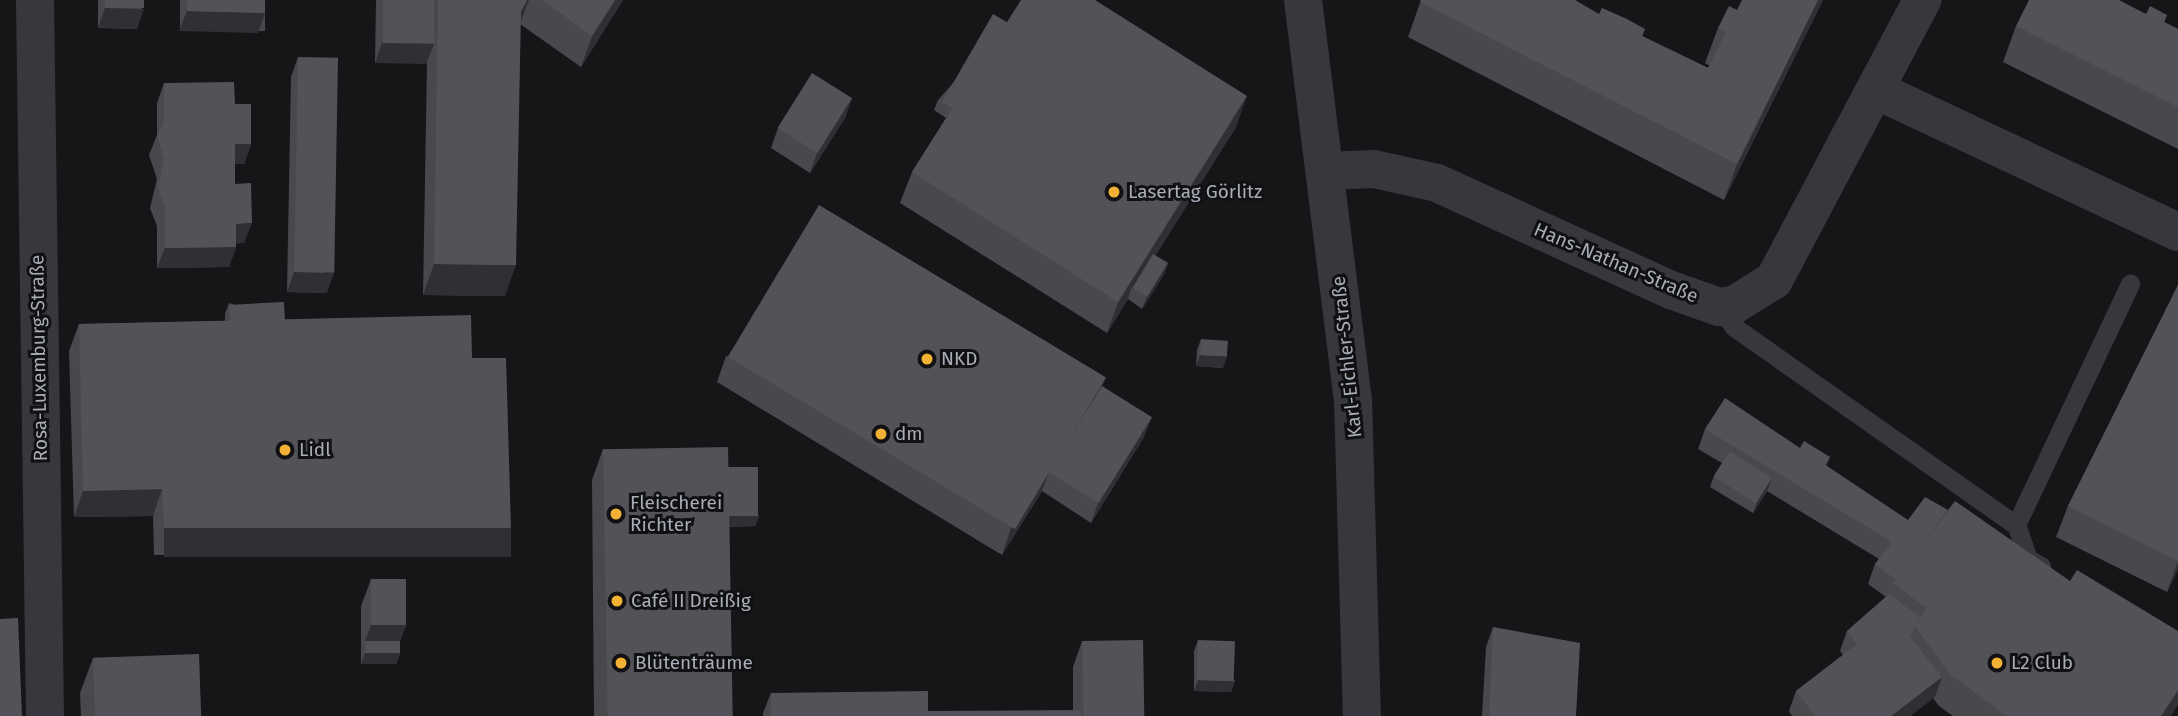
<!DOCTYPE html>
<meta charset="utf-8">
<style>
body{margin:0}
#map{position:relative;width:2178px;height:716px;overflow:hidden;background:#161618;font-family:"Fira Sans",sans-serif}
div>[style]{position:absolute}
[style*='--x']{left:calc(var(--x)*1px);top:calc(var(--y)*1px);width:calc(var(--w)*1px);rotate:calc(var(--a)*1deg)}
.lane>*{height:19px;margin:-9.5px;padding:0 9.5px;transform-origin:9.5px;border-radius:9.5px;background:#37383d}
.street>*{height:38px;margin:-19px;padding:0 19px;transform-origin:19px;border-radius:19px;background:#37383d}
.wall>*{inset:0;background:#47494d;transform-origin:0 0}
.shaded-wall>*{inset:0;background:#2f3033;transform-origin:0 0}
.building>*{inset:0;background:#525359;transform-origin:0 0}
.dots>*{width:19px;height:19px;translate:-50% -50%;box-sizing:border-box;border:4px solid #111113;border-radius:50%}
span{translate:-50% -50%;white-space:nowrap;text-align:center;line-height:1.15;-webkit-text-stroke:6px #111113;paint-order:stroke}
.poi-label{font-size:19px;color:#a8adb8}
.left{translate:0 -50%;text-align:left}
.street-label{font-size:19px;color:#a8adb8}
</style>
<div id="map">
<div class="lane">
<i style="--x:1719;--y:307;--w:25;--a:53"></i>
<i style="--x:1734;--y:327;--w:345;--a:35.1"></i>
<i style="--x:2041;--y:566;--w:15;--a:-152"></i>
<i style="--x:2028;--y:559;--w:36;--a:-109"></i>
<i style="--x:2016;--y:525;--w:267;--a:-64.7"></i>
</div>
<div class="street">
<i style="--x:35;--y:0;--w:716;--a:89.2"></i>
<i style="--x:1303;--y:0;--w:402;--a:82.9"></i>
<i style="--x:1353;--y:399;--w:317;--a:88.4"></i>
<i style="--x:1876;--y:90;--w:334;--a:25.2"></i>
<i style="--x:1328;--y:171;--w:46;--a:-2.5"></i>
<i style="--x:1374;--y:169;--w:65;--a:12.5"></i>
<i style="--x:1437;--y:183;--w:257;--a:24.6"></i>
<i style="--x:1671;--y:290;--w:51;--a:19.5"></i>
<i style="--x:1719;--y:307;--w:15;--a:-8"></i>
<i style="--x:1734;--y:305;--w:47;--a:-32"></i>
<i style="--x:1774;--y:280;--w:317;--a:-62.1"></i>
</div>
<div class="wall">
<i style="clip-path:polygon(98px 0,144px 0,137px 29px,98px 28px)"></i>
<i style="left:180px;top:0;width:85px;height:31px"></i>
<i style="clip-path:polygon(376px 0,623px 0,581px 67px,520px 24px,505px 296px,423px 295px,427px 63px,375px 63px)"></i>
<i style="clip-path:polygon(1421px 0,1599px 14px,1645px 29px,1642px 36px,1708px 68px,1710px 66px,1705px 63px,1718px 28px,1737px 10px,1823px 0,1724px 200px,1408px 37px)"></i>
<i style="clip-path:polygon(2146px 14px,2167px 15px,2164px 22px,2178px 29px,2178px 149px,2003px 62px,2016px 26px)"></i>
<i style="clip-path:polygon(1007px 22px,1236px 127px,1155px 256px,1168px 263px,1164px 274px,1142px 309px,1128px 299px,1107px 333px,900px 203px,912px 172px,946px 118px,934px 110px,938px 100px)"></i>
<i style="clip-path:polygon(298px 57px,327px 293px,287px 292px,291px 77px)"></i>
<i style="clip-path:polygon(164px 83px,235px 104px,251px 144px,244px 164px,235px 164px,235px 184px,244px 243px,236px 243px,236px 247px,229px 267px,157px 268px,157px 226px,150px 208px,157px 179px,149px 155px,157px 135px,157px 103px)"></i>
<i style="clip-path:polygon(852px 98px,845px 118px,810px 173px,771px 148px,778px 128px)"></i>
<i style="clip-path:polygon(2178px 285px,2178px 569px,2167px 592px,2056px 537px,2068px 506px)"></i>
<i style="clip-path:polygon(229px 303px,285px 320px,472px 358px,511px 528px,501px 554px,154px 555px,153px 516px,74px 517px,69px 351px,79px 324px,225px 321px,225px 314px)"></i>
<i style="clip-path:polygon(1201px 339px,1223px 368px,1196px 366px,1197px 350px)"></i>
<i style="clip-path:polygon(726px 356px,1102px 386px,1144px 437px,1091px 523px,1042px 491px,1002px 555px,717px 382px)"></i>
<i style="clip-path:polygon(1705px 429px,1800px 448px,1830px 457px,1826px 466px,2171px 716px,1953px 716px,1939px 706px,1933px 698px,1910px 716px,1792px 716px,1789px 711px,1796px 691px,1843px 655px,1840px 651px,1847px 631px,1886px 597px,1868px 584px,1875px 564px,1879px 559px,1767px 491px,1753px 513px,1710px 487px,1714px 476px,1722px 463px,1698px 449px)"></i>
<i style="clip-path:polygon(603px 449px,728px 467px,759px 516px,755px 526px,729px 527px,732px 716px,594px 716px,592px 480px)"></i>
<i style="clip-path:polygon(371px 579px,406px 625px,400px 641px,400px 653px,396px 664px,361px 664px,361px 606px)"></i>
<i style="clip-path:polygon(1493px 627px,1576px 716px,1482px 716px,1486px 647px)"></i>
<i style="clip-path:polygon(1198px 640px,1235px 681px,1231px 692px,1194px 691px,1194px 651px)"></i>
<i style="clip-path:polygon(1082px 641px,1144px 716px,763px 716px,763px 713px,771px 693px,928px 711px,1073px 711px,1073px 667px)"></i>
<i style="clip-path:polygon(93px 658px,201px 716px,81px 716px,80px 693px)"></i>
</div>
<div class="shaded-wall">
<i style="clip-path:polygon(527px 0,529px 0,520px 24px,521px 11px)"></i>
<i style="clip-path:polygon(615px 0,623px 0,581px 67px,592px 36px)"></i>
<i style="clip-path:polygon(1818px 0,1823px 0,1724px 200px,1737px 164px)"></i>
<i style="clip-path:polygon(105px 8px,144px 9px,137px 29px,98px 28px)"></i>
<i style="clip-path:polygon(187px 11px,265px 13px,258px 33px,179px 31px)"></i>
<i style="clip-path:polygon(382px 43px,434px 44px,426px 64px,375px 63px)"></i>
<i style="clip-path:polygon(1247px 96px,1236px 127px,1134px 290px,1131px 288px,1128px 299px,1107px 333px,1118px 302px)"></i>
<i style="clip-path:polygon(852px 98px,845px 118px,810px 173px,817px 153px)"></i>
<i style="clip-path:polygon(235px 144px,251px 144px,244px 164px,228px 164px)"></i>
<i style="clip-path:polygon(252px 223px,244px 243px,229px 244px,236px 224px)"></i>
<i style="clip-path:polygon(236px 247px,229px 267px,157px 268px,165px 248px)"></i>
<i style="clip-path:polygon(1168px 263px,1164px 274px,1142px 309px,1146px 298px)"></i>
<i style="clip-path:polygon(434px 264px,516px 265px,505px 296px,423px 295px)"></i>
<i style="clip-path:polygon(294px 272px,334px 273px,327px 293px,287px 292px)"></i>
<i style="clip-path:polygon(1200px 355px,1227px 357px,1223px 368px,1196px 366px)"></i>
<i style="clip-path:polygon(1105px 379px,1095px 406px,1049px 472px,1042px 491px,1002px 555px,1011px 528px)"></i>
<i style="clip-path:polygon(1152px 417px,1144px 437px,1091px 523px,1098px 503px)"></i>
<i style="clip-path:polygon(1772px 478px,1768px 489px,1753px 513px,1757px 502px)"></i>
<i style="clip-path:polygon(162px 489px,153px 516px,74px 517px,83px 491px)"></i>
<i style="clip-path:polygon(722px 516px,759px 516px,755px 526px,718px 527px)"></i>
<i style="left:164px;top:528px;width:347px;height:29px"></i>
<i style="clip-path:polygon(2178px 561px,2178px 569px,2167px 592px)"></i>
<i style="clip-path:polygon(371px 625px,406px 625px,396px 652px,365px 641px)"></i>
<i style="clip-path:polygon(365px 653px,400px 653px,396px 664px,361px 664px)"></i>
<i style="clip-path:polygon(1942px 677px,1935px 697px,1910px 716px,1891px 716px)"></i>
<i style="clip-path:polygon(1198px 680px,1235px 681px,1231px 692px,1194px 691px)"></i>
<i style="clip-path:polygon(2178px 691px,2178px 705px,2171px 716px,2161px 716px)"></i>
</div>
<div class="building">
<i style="left:105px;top:0;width:39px;height:8px"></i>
<i style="clip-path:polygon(187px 0,265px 0,265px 13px,187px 11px)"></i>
<i style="left:383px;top:0;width:51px;height:43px"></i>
<i style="clip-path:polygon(438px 0,527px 0,521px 11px,516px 265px,434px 264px)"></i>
<i style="clip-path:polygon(542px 0,615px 0,592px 36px)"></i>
<i style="clip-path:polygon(1021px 0,1095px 0,1247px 96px,1118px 302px,912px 172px)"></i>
<i style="clip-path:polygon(1421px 0,1575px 0,1599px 14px,1602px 8px,1627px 19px,1645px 29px,1642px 36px,1708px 68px,1726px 32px,1718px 28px,1729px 6px,1737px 10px,1742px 0,1818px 0,1737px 164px,1420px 2px)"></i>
<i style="clip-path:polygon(2029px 0,2119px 0,2146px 14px,2150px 6px,2167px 15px,2164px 22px,2178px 29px,2178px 107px,2016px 26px)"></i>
<i style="left:993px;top:14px;width:16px;height:102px;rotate:30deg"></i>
<i style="left:298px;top:57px;width:40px;height:215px;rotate:1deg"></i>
<i style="left:812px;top:73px;width:47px;height:65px;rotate:32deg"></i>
<i style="clip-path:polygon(234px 82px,235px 104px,251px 104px,251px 144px,235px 144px,235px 184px,251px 183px,252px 223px,236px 224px,236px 247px,165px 248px,165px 206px,158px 188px,164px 159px,157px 135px,164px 123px,164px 83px)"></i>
<i style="left:819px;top:205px;width:335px;height:177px;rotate:31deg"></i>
<i style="left:1153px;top:254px;width:17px;height:40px;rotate:31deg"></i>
<i style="clip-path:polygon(2178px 285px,2178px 561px,2068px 506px)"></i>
<i style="left:284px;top:302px;width:18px;height:55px;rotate:87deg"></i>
<i style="clip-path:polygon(471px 315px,472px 358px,506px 358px,511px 528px,164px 528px,162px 489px,83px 491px,79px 324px)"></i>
<i style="left:1201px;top:339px;width:27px;height:16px;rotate:4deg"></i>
<i style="left:1102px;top:386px;width:59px;height:101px;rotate:32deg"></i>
<i style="clip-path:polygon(1725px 398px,1908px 520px,1925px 497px,1948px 510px,1896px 580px,1875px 564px,1892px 542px,1705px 429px)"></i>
<i style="clip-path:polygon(1804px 441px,1830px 457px,1825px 465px,1800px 448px)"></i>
<i style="left:728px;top:447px;width:269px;height:125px;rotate:89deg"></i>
<i style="left:1730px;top:451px;width:50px;height:30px;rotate:33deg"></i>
<i style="left:728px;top:467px;width:30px;height:49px"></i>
<i style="clip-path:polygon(1955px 501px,2070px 581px,2077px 570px,2178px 631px,2178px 691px,2161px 716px,2006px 716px,1951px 675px,1915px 626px,1926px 608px,1893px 583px)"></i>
<i style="left:371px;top:579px;width:35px;height:46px"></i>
<i style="clip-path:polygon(1889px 594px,1920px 617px,1915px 626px,1910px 637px,1942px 677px,1891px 716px,1815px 716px,1796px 691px,1857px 644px,1847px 631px)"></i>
<i style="clip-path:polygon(18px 618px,22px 716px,0 716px,0 619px)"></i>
<i style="clip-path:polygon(1493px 627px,1580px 643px,1576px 716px,1489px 716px)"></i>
<i style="left:1143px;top:640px;width:76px;height:61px;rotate:89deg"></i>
<i style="left:1198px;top:640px;width:37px;height:40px;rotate:2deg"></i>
<i style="left:365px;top:641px;width:35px;height:12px"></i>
<i style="left:199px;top:654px;width:62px;height:106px;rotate:88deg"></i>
<i style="clip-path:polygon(928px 691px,928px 711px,1081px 710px,1081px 716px,771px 716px,771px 693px)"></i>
</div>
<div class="dots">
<i style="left:1114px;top:192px;background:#f2b134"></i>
<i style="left:927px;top:359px;background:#f2b134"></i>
<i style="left:881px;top:434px;background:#f2b134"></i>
<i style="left:285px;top:450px;background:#f2b134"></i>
<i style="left:616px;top:514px;background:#f2b134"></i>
<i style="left:617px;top:601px;background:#f2b134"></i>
<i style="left:621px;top:663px;background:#f2b134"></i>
<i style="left:1997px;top:663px;background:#f2b134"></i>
</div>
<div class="poi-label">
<span class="left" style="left:1128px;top:192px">Lasertag Görlitz</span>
<span class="left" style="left:941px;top:359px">NKD</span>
<span class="left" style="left:895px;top:434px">dm</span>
<span class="left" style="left:299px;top:450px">Lidl</span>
<span class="left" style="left:630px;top:514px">Fleischerei<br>Richter</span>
<span class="left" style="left:631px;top:601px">Café II Dreißig</span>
<span class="left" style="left:635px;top:663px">Blütenträume</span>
<span class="left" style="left:2011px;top:663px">L2 Club</span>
</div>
<div class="street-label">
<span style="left:1616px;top:263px;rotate:23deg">Hans-Nathan-Straße</span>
<span style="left:1347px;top:357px;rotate:-96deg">Karl-Eichler-Straße</span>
<span style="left:39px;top:358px;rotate:-91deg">Rosa-Luxemburg-Straße</span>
</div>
</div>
